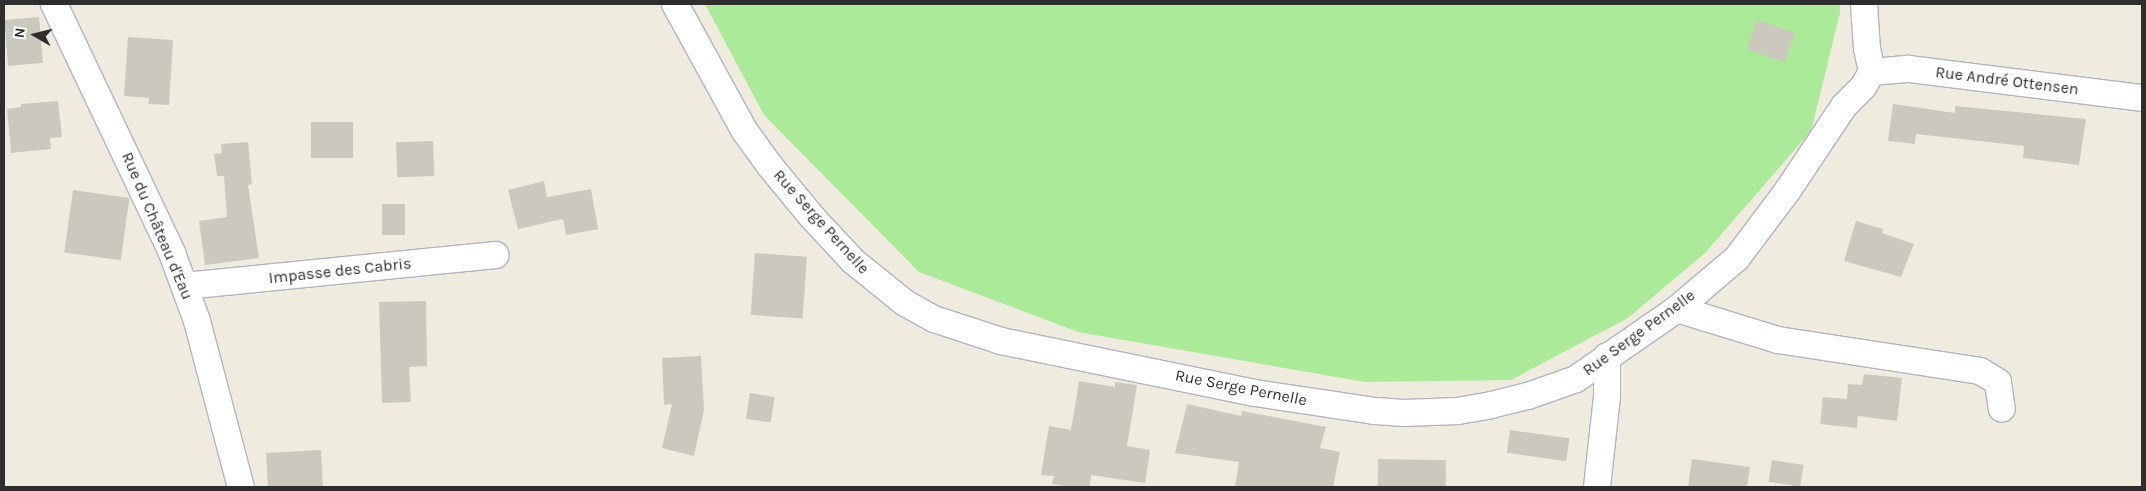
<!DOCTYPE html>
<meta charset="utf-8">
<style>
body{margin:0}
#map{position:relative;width:2146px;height:491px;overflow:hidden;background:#f0ebdf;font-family:Karla,sans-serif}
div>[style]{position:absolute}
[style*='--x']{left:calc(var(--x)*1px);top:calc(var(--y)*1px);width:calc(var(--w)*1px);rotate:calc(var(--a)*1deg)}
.green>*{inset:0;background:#aaea98}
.building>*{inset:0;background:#cbc9be;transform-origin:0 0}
.roads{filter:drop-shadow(1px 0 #b3b4c2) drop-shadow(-1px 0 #b3b4c2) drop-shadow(0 1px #b3b4c2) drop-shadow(0 -1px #b3b4c2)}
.minor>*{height:26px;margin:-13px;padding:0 13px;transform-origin:13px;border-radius:13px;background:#fff}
span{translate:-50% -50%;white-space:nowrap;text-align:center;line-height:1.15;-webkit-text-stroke:4px #fff;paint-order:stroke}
.street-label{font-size:16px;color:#2e2e2e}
.frame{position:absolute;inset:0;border:5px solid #2e2e2e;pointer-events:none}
.north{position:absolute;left:10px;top:10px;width:50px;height:50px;-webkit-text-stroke:4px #fff;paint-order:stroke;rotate:278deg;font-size:14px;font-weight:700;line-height:20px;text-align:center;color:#2e2e2e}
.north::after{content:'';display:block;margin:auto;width:18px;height:22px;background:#2e2e2e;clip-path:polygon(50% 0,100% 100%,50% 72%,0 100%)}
</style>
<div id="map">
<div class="green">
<i style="clip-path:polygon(705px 4px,1840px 4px,1840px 13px,1811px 131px,1705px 253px,1628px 318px,1511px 380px,1365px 382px,1078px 332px,919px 272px,764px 115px)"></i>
</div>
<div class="building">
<i style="left:39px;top:17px;width:46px;height:35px;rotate:85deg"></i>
<i style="left:1757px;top:20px;width:40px;height:31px;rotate:19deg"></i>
<i style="clip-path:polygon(128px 37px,173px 40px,169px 105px,148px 104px,149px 98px,124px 96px)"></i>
<i style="clip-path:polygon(58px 101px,62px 137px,50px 138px,51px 149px,11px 153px,7px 109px,21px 107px,21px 104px)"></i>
<i style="clip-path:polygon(1893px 104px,1955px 113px,1955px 106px,2086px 119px,2079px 165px,2023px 158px,2024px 146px,1916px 134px,1915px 144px,1888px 141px)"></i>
<i style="left:311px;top:122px;width:42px;height:36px"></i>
<i style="left:433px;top:141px;width:35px;height:37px;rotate:88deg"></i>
<i style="clip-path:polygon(248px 142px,252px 184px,248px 185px,259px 258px,205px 265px,199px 221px,227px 217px,224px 176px,217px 176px,214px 154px,222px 153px,221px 144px)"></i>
<i style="clip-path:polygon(544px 181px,547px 197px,591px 189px,598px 229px,566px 235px,563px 219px,518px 229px,508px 190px)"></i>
<i style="left:73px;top:190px;width:57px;height:63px;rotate:8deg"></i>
<i style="left:382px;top:204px;width:23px;height:31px"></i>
<i style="clip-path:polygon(1856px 221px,1883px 229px,1882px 233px,1914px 244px,1901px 277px,1844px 261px)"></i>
<i style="left:755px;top:253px;width:52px;height:62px;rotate:4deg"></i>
<i style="clip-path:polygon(426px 301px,427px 366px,409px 367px,411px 402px,382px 403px,379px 302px)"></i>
<i style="clip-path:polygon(701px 356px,704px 410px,694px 456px,662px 448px,672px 404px,664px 405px,662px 358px)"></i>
<i style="clip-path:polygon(1864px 374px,1902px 378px,1897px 421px,1858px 416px,1857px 428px,1820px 424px,1823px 397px,1847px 399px,1848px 384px,1862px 385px)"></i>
<i style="clip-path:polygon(1079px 381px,1115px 387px,1115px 382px,1137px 385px,1127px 446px,1150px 450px,1145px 483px,1091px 475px,1090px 487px,1070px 487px,1052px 484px,1054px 476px,1041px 475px,1049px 426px,1071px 430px)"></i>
<i style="left:750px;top:393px;width:25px;height:26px;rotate:9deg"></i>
<i style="clip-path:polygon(1187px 404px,1241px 416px,1242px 411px,1326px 427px,1320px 448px,1340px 452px,1333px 487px,1235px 487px,1239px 462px,1175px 453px)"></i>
<i style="left:1510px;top:430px;width:60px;height:23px;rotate:8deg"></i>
<i style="left:321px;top:450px;width:37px;height:55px;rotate:87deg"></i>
<i style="left:1378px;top:459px;width:68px;height:28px;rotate:1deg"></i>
<i style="clip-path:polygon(1692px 459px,1750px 467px,1747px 487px,1688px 487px)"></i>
<i style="left:1772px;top:460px;width:32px;height:22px;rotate:9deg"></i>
</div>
<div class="roads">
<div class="minor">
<i style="--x:54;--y:4;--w:276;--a:64.6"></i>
<i style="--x:172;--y:253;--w:72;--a:69.8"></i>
<i style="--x:197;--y:321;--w:172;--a:75.2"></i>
<i style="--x:675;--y:4;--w:144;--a:61.3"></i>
<i style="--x:744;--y:130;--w:44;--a:54.2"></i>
<i style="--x:770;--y:166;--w:66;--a:50.5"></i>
<i style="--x:812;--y:217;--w:60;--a:47"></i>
<i style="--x:853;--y:261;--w:67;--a:38.9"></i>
<i style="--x:905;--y:303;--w:33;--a:29"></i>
<i style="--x:934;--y:319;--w:71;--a:18.2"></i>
<i style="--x:1001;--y:341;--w:259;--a:11.6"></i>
<i style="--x:1255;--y:393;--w:122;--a:8.5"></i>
<i style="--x:1376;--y:411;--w:28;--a:4"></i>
<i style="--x:1404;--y:413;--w:54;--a:-2.1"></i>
<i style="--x:1458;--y:411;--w:34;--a:-10"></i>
<i style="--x:1491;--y:405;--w:38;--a:-14"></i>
<i style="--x:1528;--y:396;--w:51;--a:-19.5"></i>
<i style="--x:1576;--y:379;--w:123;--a:-34.7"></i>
<i style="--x:1677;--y:309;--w:79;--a:-40.4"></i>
<i style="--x:1737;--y:258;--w:85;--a:-53.1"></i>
<i style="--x:1788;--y:190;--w:101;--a:-56.3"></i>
<i style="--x:1844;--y:106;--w:27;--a:-45"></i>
<i style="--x:1863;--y:87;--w:17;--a:-59"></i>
<i style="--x:1872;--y:72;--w:24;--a:-102"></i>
<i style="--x:1867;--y:49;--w:45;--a:-93.8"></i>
<i style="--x:1872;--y:72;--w:37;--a:-5"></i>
<i style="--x:1909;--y:69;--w:235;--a:7.1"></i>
<i style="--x:185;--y:286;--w:312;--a:-5.7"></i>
<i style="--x:1677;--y:309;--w:106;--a:17.1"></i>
<i style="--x:1778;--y:340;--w:204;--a:8.7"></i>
<i style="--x:1980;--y:371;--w:21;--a:31"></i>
<i style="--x:1998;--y:382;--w:27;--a:82"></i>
<i style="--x:1597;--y:487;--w:92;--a:-83.7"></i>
<i style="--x:1607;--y:396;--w:40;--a:-90"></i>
</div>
</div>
<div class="street-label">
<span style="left:2007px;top:81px;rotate:7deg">Rue André Ottensen</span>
<span style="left:821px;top:222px;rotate:48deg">Rue Serge Pernelle</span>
<span style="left:157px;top:226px;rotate:67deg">Rue du Château d'Eau</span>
<span style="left:340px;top:271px;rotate:-6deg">Impasse des Cabris</span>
<span style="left:1639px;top:333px;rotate:-36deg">Rue Serge Pernelle</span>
<span style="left:1241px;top:388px;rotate:11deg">Rue Serge Pernelle</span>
</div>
<div class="frame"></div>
<div class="north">N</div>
</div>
